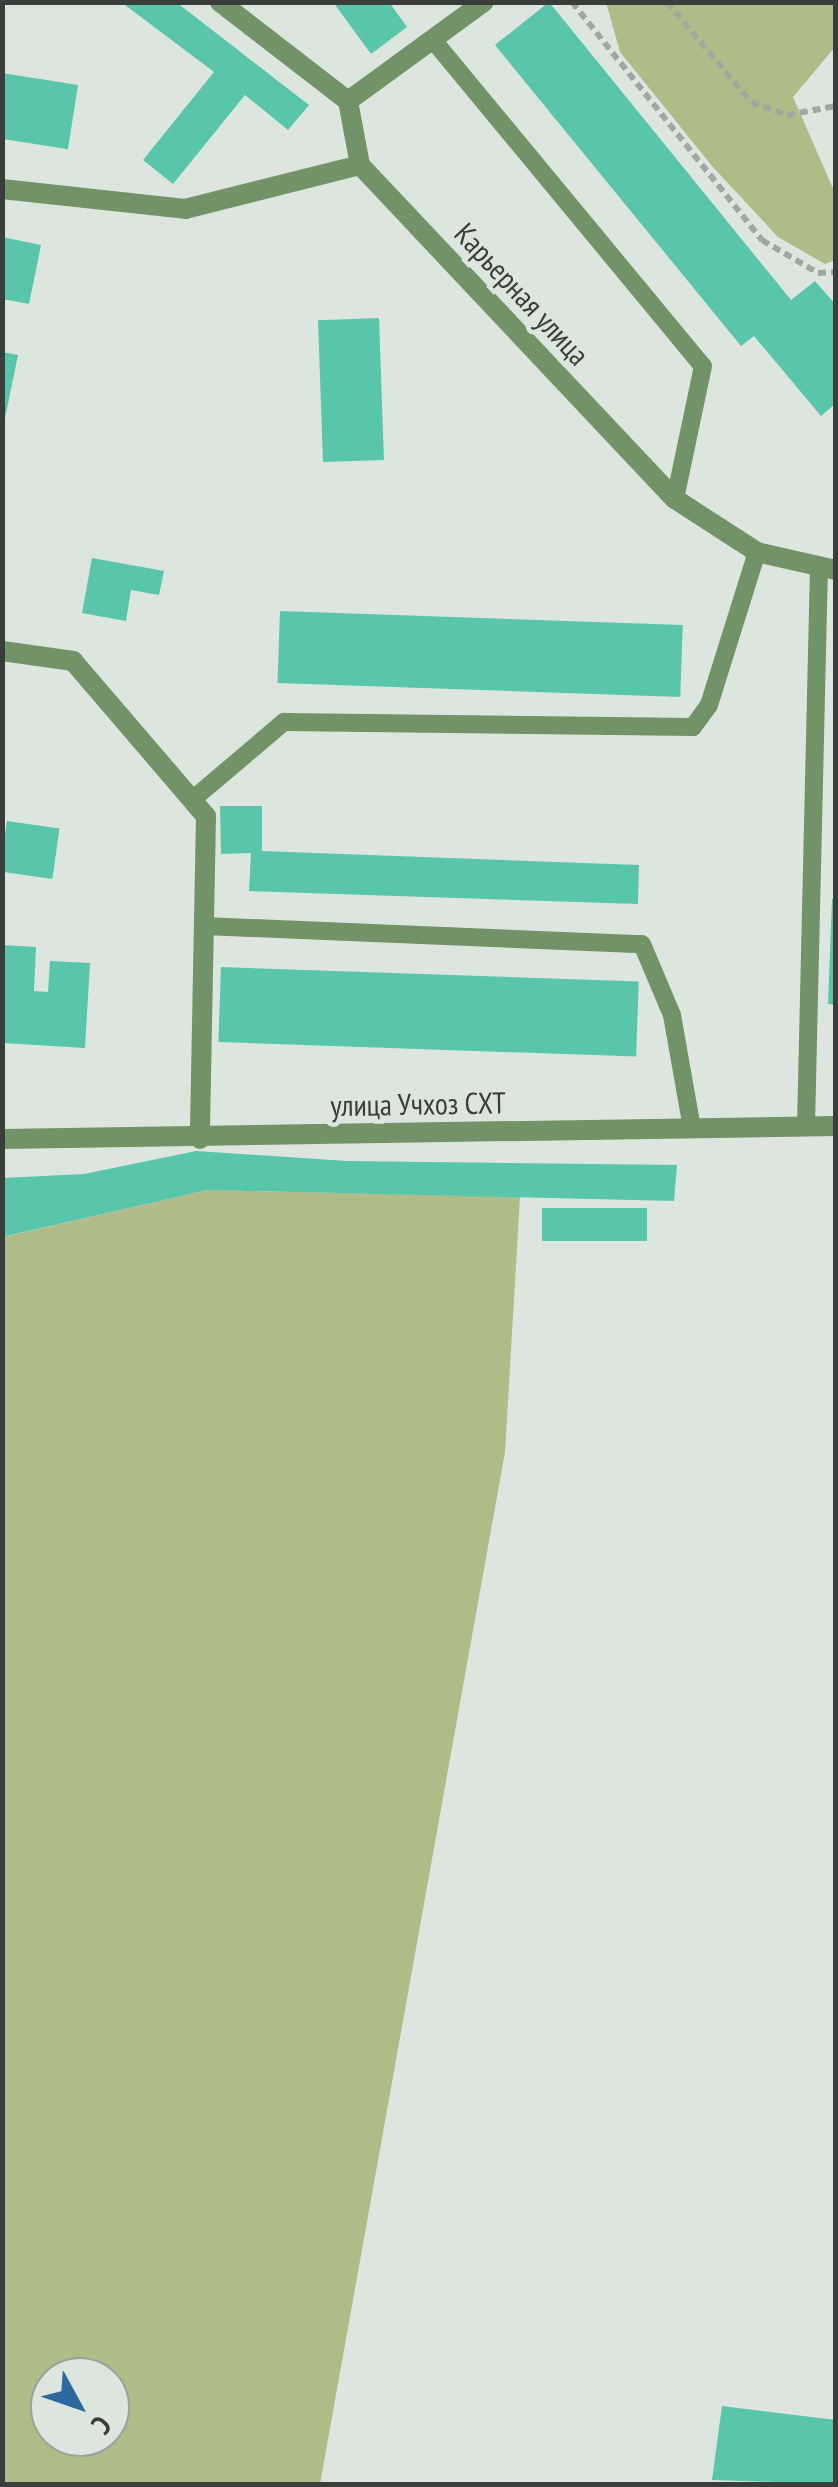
<!DOCTYPE html>
<meta charset="utf-8">
<style>
body{margin:0}
#map{position:relative;width:838px;height:2487px;overflow:hidden;background:#dce6df;font-family:"PT Sans Narrow",sans-serif}
div>[style]{position:absolute}
[style*='--x']{left:calc(var(--x)*1px);top:calc(var(--y)*1px);width:calc(var(--w)*1px);rotate:calc(var(--a)*1deg)}
.green>*{inset:0;background:#afbc88}
.building>*{inset:0;background:#59c5ab;transform-origin:0 0}
.path>*{height:6px;margin-top:-3px;transform-origin:0;background:repeating-linear-gradient(90deg,#a0a8a2 0 8px,transparent 0 13px)}
.lane>*{height:18px;margin:-9px;padding:0 9px;transform-origin:9px;border-radius:9px;background:#719367}
.street>*{height:20px;margin:-10px;padding:0 10px;transform-origin:10px;border-radius:10px;background:#719367}
span{translate:-50% -50%;white-space:nowrap;text-align:center;line-height:1.15;-webkit-text-stroke:9px #dce6df;paint-order:stroke}
.street-label{font-size:30px;color:#3a3e3b}
.frame{position:absolute;inset:0;border:5px solid #3a3e3b;pointer-events:none}
.north{position:absolute;left:30px;top:2357px;width:100px;height:100px;box-sizing:border-box;background:#dce6df;border:2px solid #9ba39d;border-radius:50%;rotate:130deg;font-size:28px;font-weight:700;line-height:40px;text-align:center;color:#3a3e3b}
.north::after{content:'';display:block;margin:auto;width:35px;height:45px;background:#2d69a0;clip-path:polygon(50% 0,100% 100%,50% 72%,0 100%)}
</style>
<div id="map">
<div class="green">
<i style="clip-path:polygon(606px 2px,835px 3px,835px 47px,793px 97px,835px 193px,835px 260px,825px 264px,778px 237px,712px 166px,620px 52px)"></i>
<i style="clip-path:polygon(evenodd,208px 1190px,520px 1197px,505px 1452px,320px 2484px,3px 2484px,3px 1237px,208px 1190px,50px 2377px,110px 2377px,110px 2437px,50px 2437px,50px 2377px)"></i>
</div>
<div class="building">
<i style="clip-path:polygon(121px 2px,176px 2px,309px 105px,288px 130px,245px 95px,173px 184px,143px 160px,214px 72px)"></i>
<i style="clip-path:polygon(333px 2px,389px 2px,407px 27px,371px 54px)"></i>
<i style="clip-path:polygon(549px 2px,791px 300px,815px 281px,836px 305px,836px 403px,821px 416px,754px 336px,741px 346px,495px 45px)"></i>
<i style="left:2px;top:73px;width:77px;height:65px;rotate:9deg"></i>
<i style="clip-path:polygon(2px 237px,41px 245px,29px 304px,2px 299px)"></i>
<i style="left:379px;top:318px;width:142px;height:61px;rotate:88deg"></i>
<i style="clip-path:polygon(2px 352px,18px 355px,4px 423px,2px 423px)"></i>
<i style="clip-path:polygon(92px 558px,164px 571px,159px 595px,131px 590px,126px 621px,82px 613px)"></i>
<i style="left:280px;top:611px;width:403px;height:72px;rotate:2deg"></i>
<i style="clip-path:polygon(220px 806px,262px 806px,262px 851px,639px 865px,638px 904px,249px 891px,251px 853px,221px 854px)"></i>
<i style="left:7px;top:821px;width:53px;height:51px;rotate:8deg"></i>
<i style="clip-path:polygon(832px 899px,836px 899px,836px 1005px,828px 1004px)"></i>
<i style="clip-path:polygon(2px 945px,36px 947px,34px 991px,48px 992px,50px 961px,90px 963px,85px 1048px,2px 1043px)"></i>
<i style="left:221px;top:967px;width:418px;height:75px;rotate:2deg"></i>
<i style="clip-path:polygon(196px 1151px,347px 1161px,677px 1165px,674px 1201px,208px 1190px,2px 1237px,2px 1178px,84px 1174px)"></i>
<i style="left:542px;top:1208px;width:105px;height:33px"></i>
<i style="clip-path:polygon(722px 2406px,836px 2420px,836px 2484px,712px 2480px)"></i>
</div>
<div class="path">
<i style="--x:572;--y:2;--w:305;--a:51.4"></i>
<i style="--x:762;--y:240;--w:65;--a:30.5"></i>
<i style="--x:818;--y:273;--w:18;--a:-3"></i>
<i style="--x:667;--y:2;--w:131;--a:50"></i>
<i style="--x:751;--y:102;--w:38;--a:20"></i>
<i style="--x:787;--y:115;--w:50;--a:-10.4"></i>
</div>
<div class="lane">
<i style="--x:433;--y:40;--w:423;--a:50.4"></i>
<i style="--x:703;--y:366;--w:136;--a:101.9"></i>
<i style="--x:192;--y:800;--w:121;--a:-40.3"></i>
<i style="--x:284;--y:722;--w:409;--a:0.7"></i>
<i style="--x:693;--y:727;--w:27;--a:-54"></i>
<i style="--x:709;--y:705;--w:160;--a:-72.6"></i>
<i style="--x:204;--y:926;--w:438;--a:2.4"></i>
<i style="--x:642;--y:944;--w:77;--a:67.1"></i>
<i style="--x:672;--y:1015;--w:115;--a:80"></i>
<i style="--x:806;--y:1126;--w:559;--a:-88.67"></i>
</div>
<div class="street">
<i style="--x:220;--y:2;--w:162;--a:37.7"></i>
<i style="--x:348;--y:101;--w:65;--a:79.4"></i>
<i style="--x:360;--y:165;--w:459;--a:46.7"></i>
<i style="--x:675;--y:499;--w:98;--a:32.9"></i>
<i style="--x:757;--y:552;--w:81;--a:12.8"></i>
<i style="--x:348;--y:101;--w:168;--a:-36.1"></i>
<i style="--x:2;--y:189;--w:184;--a:6.2"></i>
<i style="--x:185;--y:209;--w:180;--a:-14.1"></i>
<i style="--x:2;--y:651;--w:72;--a:8"></i>
<i style="--x:73;--y:661;--w:204;--a:49.4"></i>
<i style="--x:206;--y:816;--w:323;--a:91.1"></i>
<i style="--x:2;--y:1139;--w:834;--a:-0.89"></i>
</div>
<div class="street-label">
<span style="left:522px;top:294px;rotate:47deg">Карьерная улица</span>
<span style="left:418px;top:1104px;rotate:-1deg">улица Учхоз СХТ</span>
</div>
<div class="frame"></div>
<div class="north">С</div>
</div>
